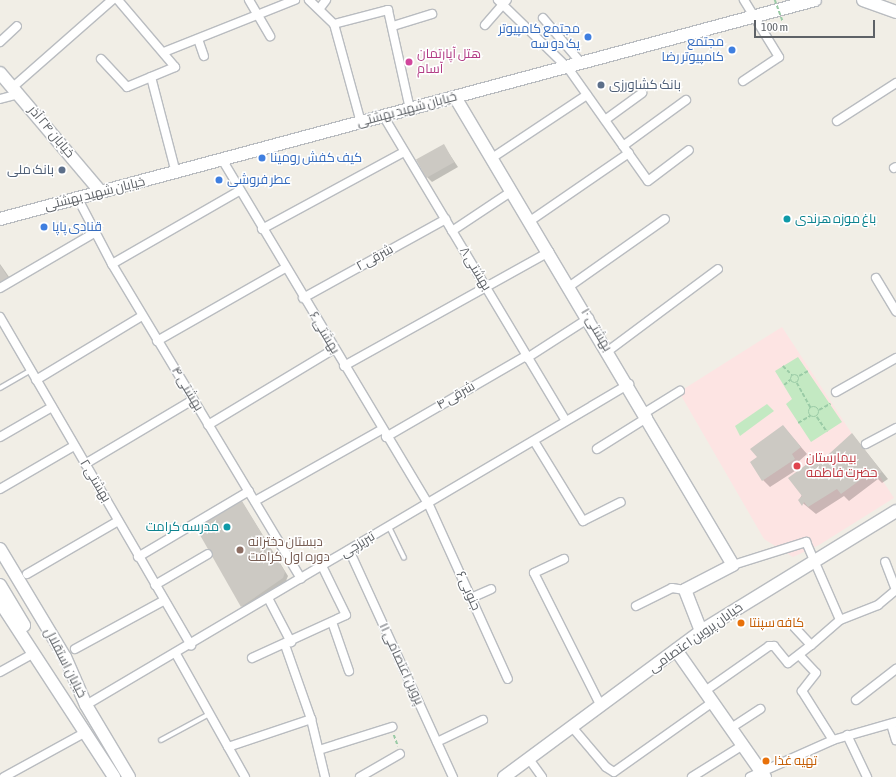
<!DOCTYPE html>
<meta charset="utf-8">
<style>
body{margin:0}
#map{position:relative;width:896px;height:777px;overflow:hidden;background:#f1eee6;font-family:"Asap Condensed",Cairo,sans-serif}
div>[style]{position:absolute}
[style*='--x']{left:calc(var(--x)*1px);top:calc(var(--y)*1px);width:calc(var(--w)*1px);rotate:calc(var(--a)*1deg)}
.medical>*{inset:0;background:#fde4e3}
.green>*{inset:0;background:#c3e9c2}
.shadow>*{inset:0;background:#0003}
.building>*{inset:0;background:#ccc9c3;transform-origin:0 0}
.path>*{height:1.5px;margin-top:-0.75px;transform-origin:0;background:repeating-linear-gradient(90deg,#9acba6 0 4px,transparent 0 6px)}
.path>.ring{margin:-0.75px;padding:0;box-sizing:content-box;background:none;border:1.5px solid #9acba6;border-radius:50%}
.roads{filter:drop-shadow(1px 0 #b9bcc0) drop-shadow(-1px 0 #b9bcc0) drop-shadow(0 1px #b9bcc0) drop-shadow(0 -1px #b9bcc0)}
.lane>*{height:4px;margin:-2px;padding:0 2px;transform-origin:2px;border-radius:2px;background:#fff}
.street>*{height:8px;margin:-4px;padding:0 4px;transform-origin:4px;border-radius:4px;background:#fff}
.secondary>*{height:12px;margin:-6px;padding:0 6px;transform-origin:6px;border-radius:6px;background:#fff}
.path-bridge>*{height:1.5px;margin-top:-0.75px;transform-origin:0;background:repeating-linear-gradient(90deg,#9acba6 0 4px,transparent 0 6px)}
.dots>*{width:11px;height:11px;translate:-50% -50%;box-sizing:border-box;border:2px solid #fff;border-radius:50%}
span{translate:-50% -50%;white-space:nowrap;text-align:center;line-height:1.15;-webkit-text-stroke:3px #fff;paint-order:stroke}
.shop-label{font-size:13px;color:#366cbe}
.right{translate:-100% -50%;text-align:right}
.left{translate:0 -50%;text-align:left}
.hotel-label{font-size:13px;color:#b23c85}
.service-label{font-size:13px;color:#4e5e75}
.street-label{font-size:13px;color:#5e6267}
.culture-label{font-size:13px;color:#0d838f}
.health-label{font-size:13px;color:#be3a42}
.education-label{font-size:13px;color:#785e54}
.food-label{font-size:13px;color:#c56008}
.scale{position:absolute;left:754px;top:20px;width:121px;height:18px;box-sizing:border-box;border:2px solid #5e6267;border-top:0;padding-left:5px;font-size:12px;line-height:14px;white-space:nowrap;color:#5e6267;-webkit-text-stroke:3px #fff;paint-order:stroke}
</style>
<div id="map">
<div class="medical">
<i style="clip-path:polygon(782px 327px,894px 498px,819px 545px,793px 557px,764px 539px,679px 392px)"></i>
</div>
<div class="green">
<i style="clip-path:polygon(798px 357px,842px 422px,811px 442px,786px 404px,792px 399px,775px 371px)"></i>
<i style="clip-path:polygon(767px 404px,774px 411px,740px 436px,735px 426px)"></i>
</div>
<div class="shadow">
<i style="clip-path:polygon(444px 146px,458px 167px,432px 182px,427px 177px)"></i>
<i style="clip-path:polygon(0 264px,14px 284px,0 285px)"></i>
<i style="clip-path:polygon(783px 426px,807px 454px,798px 462px,801px 467px,770px 487px,763px 480px,759px 457px)"></i>
<i style="clip-path:polygon(852px 434px,888px 479px,882px 483px,878px 479px,849px 501px,844px 496px,816px 514px,799px 500px,819px 465px)"></i>
<i style="clip-path:polygon(242px 502px,288px 576px,286px 581px,245px 609px,242px 606px)"></i>
</div>
<div class="building">
<i style="left:444px;top:144px;width:21px;height:32px;rotate:61deg"></i>
<i style="clip-path:polygon(0 265px,9px 279px,0 285px)"></i>
<i style="clip-path:polygon(783px 425px,801px 447px,792px 454px,795px 459px,762px 481px,750px 462px,757px 457px,750px 449px)"></i>
<i style="clip-path:polygon(852px 433px,882px 472px,874px 477px,871px 472px,841px 494px,837px 489px,808px 507px,804px 502px,802px 506px,798px 500px,802px 496px,788px 478px,814px 459px,818px 464px)"></i>
<i style="clip-path:polygon(242px 501px,285px 572px,283px 578px,241px 607px,196px 528px)"></i>
</div>
<div class="path">
<i style="--x:783;--y:366;--w:13;--a:45"></i>
<i class="ring" style="left:790.5px;top:374.5px;width:7.5px;height:7.5px"></i>
<i style="--x:799;--y:376;--w:10;--a:-29"></i>
<i style="--x:797;--y:383;--w:29;--a:61"></i>
<i style="--x:784;--y:385;--w:8;--a:-40"></i>
<i class="ring" style="left:808.5px;top:406.5px;width:9.5px;height:9.5px"></i>
<i style="--x:819;--y:410;--w:13;--a:-29"></i>
<i style="--x:817;--y:417;--w:18;--a:56"></i>
<i style="--x:798;--y:423;--w:14;--a:-30"></i>
<i style="--x:394;--y:735;--w:12;--a:70"></i>
</div>
<div class="roads">
<div class="lane">
<i style="--x:0;--y:388;--w:34;--a:-30"></i>
<i style="--x:389;--y:527;--w:34;--a:64"></i>
<i style="--x:161;--y:740;--w:55;--a:-28.4"></i>
</div>
<div class="street">
<i style="--x:249;--y:0;--w:42;--a:59.7"></i>
<i style="--x:309;--y:0;--w:35;--a:44"></i>
<i style="--x:334;--y:24;--w:103;--a:74.7"></i>
<i style="--x:498;--y:0;--w:98;--a:44.2"></i>
<i style="--x:568;--y:68;--w:138;--a:54.7"></i>
<i style="--x:648;--y:181;--w:51;--a:-37.1"></i>
<i style="--x:320;--y:8;--w:10;--a:-53"></i>
<i style="--x:543;--y:18;--w:60;--a:49.7"></i>
<i style="--x:334;--y:24;--w:56;--a:-14.5"></i>
<i style="--x:388;--y:10;--w:101;--a:77.5"></i>
<i style="--x:485;--y:25;--w:33;--a:-49"></i>
<i style="--x:393;--y:26;--w:41;--a:-17.1"></i>
<i style="--x:198;--y:39;--w:18;--a:71"></i>
<i style="--x:0;--y:42;--w:23;--a:-43"></i>
<i style="--x:164;--y:52;--w:141;--a:-21.7"></i>
<i style="--x:101;--y:59;--w:38;--a:47"></i>
<i style="--x:127;--y:87;--w:52;--a:-22.6"></i>
<i style="--x:175;--y:67;--w:88;--a:-130.4"></i>
<i style="--x:151;--y:77;--w:99;--a:75.4"></i>
<i style="--x:743;--y:81;--w:43;--a:-33.7"></i>
<i style="--x:779;--y:57;--w:67;--a:-121.6"></i>
<i style="--x:13;--y:87;--w:132;--a:-41.3"></i>
<i style="--x:0;--y:99;--w:20;--a:-15"></i>
<i style="--x:384;--y:117;--w:354;--a:59.1"></i>
<i style="--x:605;--y:120;--w:46;--a:-36.1"></i>
<i style="--x:837;--y:121;--w:70;--a:-32.8"></i>
<i style="--x:623;--y:146;--w:78;--a:-36.1"></i>
<i style="--x:492;--y:158;--w:114;--a:-33.6"></i>
<i style="--x:223;--y:161;--w:399;--a:59.1"></i>
<i style="--x:428;--y:503;--w:193;--a:65.6"></i>
<i style="--x:894;--y:168;--w:2;--a:-27"></i>
<i style="--x:77;--y:197;--w:76;--a:62.4"></i>
<i style="--x:112;--y:264;--w:367;--a:59"></i>
<i style="--x:530;--y:221;--w:120;--a:-34.5"></i>
<i style="--x:262;--y:229;--w:162;--a:-28.5"></i>
<i style="--x:452;--y:231;--w:72;--a:-33.7"></i>
<i style="--x:112;--y:264;--w:146;--a:-29.9"></i>
<i style="--x:876;--y:278;--w:39;--a:59"></i>
<i style="--x:570;--y:286;--w:116;--a:-35.2"></i>
<i style="--x:0;--y:288;--w:109;--a:-30.3"></i>
<i style="--x:303;--y:298;--w:163;--a:-28.9"></i>
<i style="--x:0;--y:317;--w:380;--a:59.8"></i>
<i style="--x:157;--y:341;--w:147;--a:-29.7"></i>
<i style="--x:608;--y:351;--w:137;--a:-36.7"></i>
<i style="--x:527;--y:358;--w:74;--a:-32.8"></i>
<i style="--x:344;--y:366;--w:235;--a:-29.1"></i>
<i style="--x:36;--y:380;--w:124;--a:-31.1"></i>
<i style="--x:836;--y:392;--w:69;--a:-29.5"></i>
<i style="--x:646;--y:412;--w:40;--a:-32"></i>
<i style="--x:208;--y:425;--w:147;--a:-31.1"></i>
<i style="--x:0;--y:437;--w:60;--a:-30"></i>
<i style="--x:386;--y:437;--w:162;--a:-30.1"></i>
<i style="--x:534;--y:441;--w:94;--a:58.5"></i>
<i style="--x:583;--y:521;--w:42;--a:-26.6"></i>
<i style="--x:866;--y:444;--w:34;--a:-28"></i>
<i style="--x:597;--y:449;--w:60;--a:-32.1"></i>
<i style="--x:85;--y:464;--w:126;--a:-30.7"></i>
<i style="--x:0;--y:489;--w:86;--a:-30.2"></i>
<i style="--x:255;--y:501;--w:145;--a:-29.4"></i>
<i style="--x:349;--y:550;--w:250;--a:65.4"></i>
<i style="--x:138;--y:557;--w:129;--a:-30.7"></i>
<i style="--x:564;--y:559;--w:33;--a:155"></i>
<i style="--x:534;--y:573;--w:149;--a:63.3"></i>
<i style="--x:733;--y:565;--w:77;--a:-17.5"></i>
<i style="--x:806;--y:542;--w:85;--a:66.4"></i>
<i style="--x:840;--y:620;--w:38;--a:139"></i>
<i style="--x:811;--y:645;--w:26;--a:-133"></i>
<i style="--x:27;--y:574;--w:105;--a:-30.2"></i>
<i style="--x:155;--y:585;--w:61;--a:-30.3"></i>
<i style="--x:268;--y:598;--w:50;--a:62.4"></i>
<i style="--x:471;--y:598;--w:22;--a:-24"></i>
<i style="--x:636;--y:606;--w:40;--a:-26.6"></i>
<i style="--x:672;--y:588;--w:13;--a:9"></i>
<i style="--x:840;--y:620;--w:41;--a:-21.5"></i>
<i style="--x:878;--y:605;--w:23;--a:-40"></i>
<i style="--x:896;--y:590;--w:30;--a:-111"></i>
<i style="--x:332;--y:622;--w:52;--a:70.9"></i>
<i style="--x:285;--y:645;--w:78;--a:70.6"></i>
<i style="--x:311;--y:719;--w:60;--a:76.4"></i>
<i style="--x:75;--y:649;--w:100;--a:-28.6"></i>
<i style="--x:176;--y:654;--w:141;--a:60.7"></i>
<i style="--x:800;--y:656;--w:23;--a:47"></i>
<i style="--x:816;--y:673;--w:23;--a:128"></i>
<i style="--x:802;--y:691;--w:58;--a:57.7"></i>
<i style="--x:252;--y:658;--w:103;--a:-24.6"></i>
<i style="--x:346;--y:615;--w:55;--a:-116.1"></i>
<i style="--x:0;--y:672;--w:37;--a:-29"></i>
<i style="--x:705;--y:691;--w:78;--a:-35.1"></i>
<i style="--x:769;--y:646;--w:5;--a:0"></i>
<i style="--x:774;--y:646;--w:22;--a:51"></i>
<i style="--x:788;--y:663;--w:29;--a:-38"></i>
<i style="--x:856;--y:700;--w:51;--a:-37.8"></i>
<i style="--x:86;--y:705;--w:631;--a:-30.59"></i>
<i style="--x:891;--y:724;--w:17;--a:73"></i>
<i style="--x:572;--y:727;--w:52;--a:49.6"></i>
<i style="--x:606;--y:767;--w:9;--a:32"></i>
<i style="--x:614;--y:772;--w:121;--a:-35.3"></i>
<i style="--x:731;--y:728;--w:35;--a:-33"></i>
<i style="--x:847;--y:735;--w:47;--a:64.5"></i>
<i style="--x:437;--y:742;--w:51;--a:-25.6"></i>
<i style="--x:228;--y:747;--w:88;--a:-18.6"></i>
<i style="--x:319;--y:750;--w:77;--a:-17.5"></i>
<i style="--x:529;--y:759;--w:22;--a:54"></i>
<i style="--x:4;--y:777;--w:94;--a:-28.8"></i>
<i style="--x:360;--y:777;--w:46;--a:-29.9"></i>
<i style="--x:692;--y:777;--w:60;--a:-32.1"></i>
<i style="--x:750;--y:777;--w:91;--a:-24"></i>
<i style="--x:833;--y:740;--w:66;--a:-15.9"></i>
</div>
<div class="secondary">
<i style="--x:863;--y:0;--w:35;--a:20"></i>
<i style="--x:0;--y:73;--w:155;--a:49.7"></i>
<i style="--x:455;--y:97;--w:544;--a:59.29"></i>
<i style="--x:733;--y:565;--w:54;--a:152.5"></i>
<i style="--x:685;--y:590;--w:44;--a:68.7"></i>
<i style="--x:0;--y:219;--w:844;--a:-15.04"></i>
<i style="--x:0;--y:549;--w:126;--a:59"></i>
<i style="--x:65;--y:657;--w:52;--a:66.4"></i>
<i style="--x:86;--y:705;--w:84;--a:59.2"></i>
<i style="--x:0;--y:585;--w:47;--a:59"></i>
<i style="--x:0;--y:602;--w:209;--a:56.9"></i>
<i style="--x:676;--y:650;--w:155;--a:55"></i>
<i style="--x:504;--y:777;--w:245;--a:-36.5"></i>
<i style="--x:701;--y:631;--w:229;--a:-31.6"></i>
</div>
</div>
<div class="path-bridge">
<i style="--x:775;--y:0;--w:23;--a:70"></i>
</div>
<div class="dots">
<i style="left:588px;top:37px;background:#3f7fe0"></i>
<i style="left:732px;top:50px;background:#3f7fe0"></i>
<i style="left:409px;top:62px;background:#d1479c"></i>
<i style="left:601px;top:85px;background:#5c6f8a"></i>
<i style="left:262px;top:158px;background:#3f7fe0"></i>
<i style="left:62px;top:170px;background:#5c6f8a"></i>
<i style="left:219px;top:180px;background:#3f7fe0"></i>
<i style="left:787px;top:219px;background:#0f9aa8"></i>
<i style="left:44px;top:227px;background:#3f7fe0"></i>
<i style="left:797px;top:466px;background:#e0444e"></i>
<i style="left:227px;top:527px;background:#0f9aa8"></i>
<i style="left:240px;top:550px;background:#8d6e63"></i>
<i style="left:741px;top:623px;background:#e8710a"></i>
<i style="left:766px;top:761px;background:#e8710a"></i>
</div>
<div class="shop-label">
<span class="right" style="left:580px;top:37px">مجتمع کامپیوتر<br>یک دو سه</span>
<span class="right" style="left:724px;top:50px">مجتمع<br>کامپیوتر رضا</span>
<span class="left" style="left:270px;top:158px">کیف کفش رومینا</span>
<span class="left" style="left:227px;top:180px">عطر فروشی</span>
<span class="left" style="left:52px;top:227px">قنادی پاپا</span>
</div>
<div class="hotel-label">
<span class="left" style="left:417px;top:62px">هتل آپارتمان<br>آسام</span>
</div>
<div class="service-label">
<span class="left" style="left:609px;top:85px">بانک کشاورزی</span>
<span class="right" style="left:54px;top:170px">بانک ملی</span>
</div>
<div class="street-label">
<span style="left:407px;top:110px;rotate:-15deg">خیابان شهید بهشتی</span>
<span style="left:51px;top:132px;rotate:50deg">خیابان ۲۴ آذر</span>
<span style="left:95px;top:194px;rotate:-14deg">خیابان شهید بهشتی</span>
<span style="left:375px;top:258px;rotate:-29deg">شرقی ۲</span>
<span style="left:475px;top:269px;rotate:59deg">بهشتی ۸</span>
<span style="left:596px;top:330px;rotate:59deg">بهشتی ۱۰</span>
<span style="left:324px;top:333px;rotate:59deg">بهشتی ۶</span>
<span style="left:187px;top:389px;rotate:59deg">بهشتی ۴</span>
<span style="left:456px;top:396px;rotate:-30deg">شرقی ۴</span>
<span style="left:95px;top:481px;rotate:59deg">بهشتی ۲</span>
<span style="left:358px;top:545px;rotate:-31deg">تبریزچی</span>
<span style="left:468px;top:591px;rotate:66deg">جنوبی ۶</span>
<span style="left:696px;top:638px;rotate:-35deg">خیابان پروین اعتصامی</span>
<span style="left:65px;top:663px;rotate:63deg">خیابان استقلال</span>
<span style="left:401px;top:664px;rotate:65deg">پروین اعتصامی ۱۱</span>
</div>
<div class="culture-label">
<span class="left" style="left:795px;top:219px">باغ موزه هرندی</span>
<span class="right" style="left:219px;top:527px">مدرسه کرامت</span>
</div>
<div class="health-label">
<span class="left" style="left:806px;top:466px">بیمارستان<br>حضرت فاطمه</span>
</div>
<div class="education-label">
<span class="left" style="left:248px;top:550px">دبستان دخترانه<br>دوره اول کرامت</span>
</div>
<div class="food-label">
<span class="left" style="left:749px;top:623px">کافه سپنتا</span>
<span class="left" style="left:774px;top:761px">تهیه غذا</span>
</div>
<div class="scale">100 m</div>
</div>
